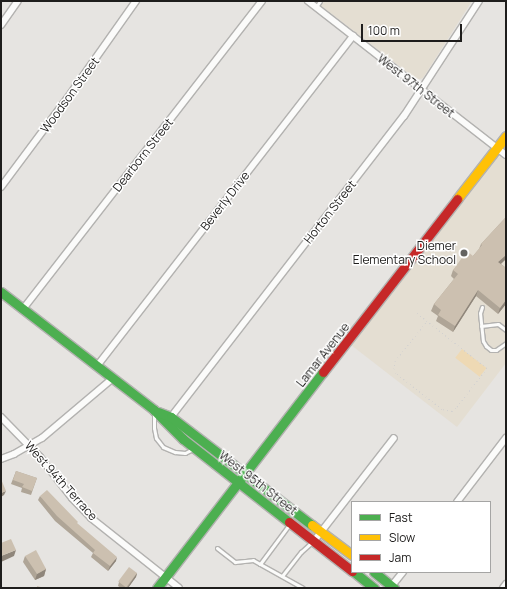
<!DOCTYPE html>
<style>
body{margin:0}
#map{position:relative;width:507px;height:589px;overflow:hidden;background:#e6e4e1;font-family:Manrope,sans-serif}
div>[style]{position:absolute}
[style*='--x']{left:calc(var(--x)*1px);top:calc(var(--y)*1px);width:calc(var(--w)*1px);rotate:calc(var(--a)*1deg)}
.education>*{inset:0;background:#e4ded2}
.green>*{inset:0;background:#eed9b4;transform-origin:0 0}
.path>*{height:1px;margin-top:-0.5px;transform-origin:0;background:repeating-linear-gradient(90deg,#d1d0d0 0 1px,transparent 0 4px)}
.roads{filter:drop-shadow(1px 0 #b3b2b0) drop-shadow(-1px 0 #b3b2b0) drop-shadow(0 1px #b3b2b0) drop-shadow(0 -1px #b3b2b0)}
.lane>*{height:3px;margin:-1.5px;padding:0 1.5px;transform-origin:1.5px;border-radius:1.5px;background:#fbfbfa}
.street>*{height:6px;margin:-3px;padding:0 3px;transform-origin:3px;border-radius:3px;background:#fbfbfa}
.fast>*{height:9px;margin:-4.5px;padding:0 4.5px;transform-origin:4.5px;border-radius:4.5px;background:#4caf50}
.slow>*{height:9px;margin:-4.5px;padding:0 4.5px;transform-origin:4.5px;border-radius:4.5px;background:#ffc107}
.jam>*{height:9px;margin:-4.5px;padding:0 4.5px;transform-origin:4.5px;border-radius:4.5px;background:#c62828}
.wall>*{inset:0;background:#afa597}
.shaded-wall>*{inset:0;background:#8f867b}
.building>*{inset:0;background:#ccc0b0;transform-origin:0 0}
.dots>*{width:11px;height:11px;translate:-50% -50%;box-sizing:border-box;border:2px solid #fff;border-radius:50%}
span{translate:-50% -50%;white-space:nowrap;text-align:center;line-height:1.15;-webkit-text-stroke:3px #fff;paint-order:stroke}
.street-label{font-size:12px;color:#1e1d1c}
.poi-label{font-size:12px;color:#1e1d1c}
.right{translate:-100% -50%;text-align:right}
.frame{position:absolute;inset:0;border:2px solid #1e1d1c;pointer-events:none}
.legend{position:absolute;left:351px;top:501px;width:140px;height:72px;box-sizing:border-box;background:#fff;border:1px solid #a5a5a4;margin:0;padding:5px 7px;list-style:none;font-size:12px;color:#1e1d1c}
.legend li{display:flex;align-items:center;gap:8px;height:20px}
.legend b{width:20px;border:1px solid #a5a5a4}
.scale{position:absolute;left:361px;top:24px;width:101px;height:18px;box-sizing:border-box;border:2px solid #1e1d1c;border-top:0;padding-left:5px;font-size:12px;line-height:14px;white-space:nowrap;color:#1e1d1c;-webkit-text-stroke:3px #fff;paint-order:stroke}
</style>
<div id="map">
<div class="education">
<i style="clip-path:polygon(315px 1px,472px 1px,423px 78px,417px 80px)"></i>
<i style="clip-path:polygon(501px 157px,506px 161px,506px 363px,457px 427px,351px 345px,496px 158px)"></i>
</div>
<div class="green">
<i style="left:462px;top:349px;width:31px;height:11px;rotate:38deg"></i>
</div>
<div class="path">
<i style="--x:417;--y:313;--w:89;--a:38.2"></i>
<i style="--x:487;--y:368;--w:51;--a:127.8"></i>
<i style="--x:456;--y:408;--w:5;--a:143"></i>
<i style="--x:452;--y:411;--w:10;--a:-169"></i>
<i style="--x:442;--y:409;--w:58;--a:-142"></i>
<i style="--x:396;--y:373;--w:4;--a:-117"></i>
<i style="--x:394;--y:369;--w:8;--a:-83"></i>
<i style="--x:395;--y:361;--w:51;--a:-51.3"></i>
</div>
<div class="roads">
<div class="lane">
<i style="--x:316;--y:7;--w:7;--a:-56"></i>
<i style="--x:482;--y:307;--w:6;--a:108"></i>
<i style="--x:480;--y:313;--w:28;--a:84"></i>
<i style="--x:483;--y:341;--w:6;--a:59"></i>
<i style="--x:486;--y:346;--w:6;--a:39"></i>
<i style="--x:491;--y:350;--w:5;--a:0"></i>
<i style="--x:496;--y:350;--w:12;--a:-35"></i>
<i style="--x:481;--y:326;--w:17;--a:-7"></i>
<i style="--x:498;--y:324;--w:10;--a:37"></i>
<i style="--x:154;--y:413;--w:15;--a:90"></i>
<i style="--x:154;--y:428;--w:10;--a:79"></i>
<i style="--x:156;--y:438;--w:11;--a:52"></i>
<i style="--x:163;--y:447;--w:13;--a:23"></i>
<i style="--x:175;--y:452;--w:10;--a:6"></i>
<i style="--x:185;--y:453;--w:9;--a:-27"></i>
<i style="--x:217;--y:548;--w:23;--a:38"></i>
<i style="--x:235;--y:562;--w:18;--a:-6"></i>
<i style="--x:253;--y:560;--w:8;--a:30"></i>
<i style="--x:260;--y:564;--w:49;--a:-53.4"></i>
<i style="--x:260;--y:564;--w:49;--a:29.2"></i>
<i style="--x:282;--y:576;--w:31;--a:-52"></i>
<i style="--x:301;--y:552;--w:15;--a:-42"></i>
</div>
<div class="street">
<i style="--x:308;--y:1;--w:251;--a:37.9"></i>
<i style="--x:1;--y:25;--w:29;--a:-55"></i>
<i style="--x:1;--y:187;--w:117;--a:-53.3"></i>
<i style="--x:71;--y:93;--w:113;--a:-54.8"></i>
<i style="--x:23;--y:309;--w:390;--a:-52.2"></i>
<i style="--x:97;--y:366;--w:418;--a:-52.2"></i>
<i style="--x:1;--y:417;--w:56;--a:45.7"></i>
<i style="--x:40;--y:457;--w:52;--a:52"></i>
<i style="--x:72;--y:498;--w:28;--a:46"></i>
<i style="--x:91;--y:518;--w:112;--a:38.5"></i>
<i style="--x:171;--y:417;--w:381;--a:-52.3"></i>
<i style="--x:404;--y:116;--w:137;--a:-56.9"></i>
<i style="--x:1;--y:459;--w:14;--a:-21"></i>
<i style="--x:14;--y:454;--w:32;--a:-30"></i>
<i style="--x:42;--y:438;--w:93;--a:-40.2"></i>
<i style="--x:457;--y:502;--w:81;--a:-52.6"></i>
<i style="--x:314;--y:541;--w:130;--a:-52.2"></i>
<i style="--x:390;--y:588;--w:21;--a:-51"></i>
<i style="--x:503;--y:588;--w:5;--a:-53"></i>
</div>
<div class="fast">
<i style="--x:1;--y:292;--w:193;--a:37.6"></i>
<i style="--x:154;--y:410;--w:41;--a:45"></i>
<i style="--x:183;--y:439;--w:135;--a:38.1"></i>
<i style="--x:158;--y:412;--w:14;--a:21"></i>
<i style="--x:171;--y:417;--w:178;--a:37.5"></i>
<i style="--x:354;--y:572;--w:26;--a:39"></i>
<i style="--x:374;--y:572;--w:26;--a:39"></i>
<i style="--x:157;--y:588;--w:272;--a:-52.5"></i>
</div>
<div class="slow">
<i style="--x:457;--y:199;--w:80;--a:-52.1"></i>
<i style="--x:312;--y:525;--w:50;--a:36.9"></i>
</div>
<div class="jam">
<i style="--x:323;--y:372;--w:219;--a:-52.2"></i>
<i style="--x:289;--y:522;--w:80;--a:37.9"></i>
</div>
</div>
<div class="wall">
<i style="clip-path:polygon(506px 217px,506px 259px,501px 264px,506px 268px,506px 304px,498px 314px,476px 296px,453px 332px,436px 321px,438px 316px,431px 311px,434px 304px,454px 279px,451px 276px,453px 270px,473px 256px,479px 249px,481px 244px)"></i>
<i style="clip-path:polygon(16px 471px,37px 478px,31px 495px,21px 492px,22px 488px,11px 484px)"></i>
<i style="clip-path:polygon(40px 496px,77px 524px,116px 561px,108px 571px,91px 557px,93px 553px,55px 521px,38px 500px)"></i>
<i style="clip-path:polygon(25px 556px,46px 569px,44px 576px,35px 580px,23px 562px)"></i>
<i style="clip-path:polygon(137px 573px,136px 577px,128px 588px,121px 588px,118px 586px,119px 582px)"></i>
</div>
<div class="shaded-wall">
<i style="clip-path:polygon(506px 255px,506px 259px,496px 268px,498px 262px)"></i>
<i style="clip-path:polygon(478px 290px,476px 296px,453px 332px,455px 326px)"></i>
<i style="clip-path:polygon(506px 300px,506px 304px,498px 314px,500px 308px)"></i>
<i style="clip-path:polygon(6px 491px,4px 495px,1px 497px,1px 493px)"></i>
<i style="clip-path:polygon(16px 550px,14px 556px,1px 562px,1px 556px)"></i>
<i style="clip-path:polygon(117px 557px,116px 561px,108px 571px,110px 566px)"></i>
<i style="clip-path:polygon(46px 569px,44px 576px,35px 580px,37px 574px)"></i>
<i style="clip-path:polygon(137px 573px,136px 577px,128px 588px,127px 588px)"></i>
</div>
<div class="building">
<i style="clip-path:polygon(506px 217px,506px 255px,498px 262px,506px 268px,506px 300px,500px 308px,478px 290px,455px 326px,438px 315px,441px 310px,434px 304px,458px 274px,453px 270px,467px 251px,473px 256px,482px 245px,481px 244px)"></i>
<i style="clip-path:polygon(16px 471px,37px 478px,32px 491px,22px 487px,24px 484px,13px 480px)"></i>
<i style="clip-path:polygon(1px 479px,6px 491px,1px 493px)"></i>
<i style="clip-path:polygon(47px 490px,78px 522px,77px 523px,117px 557px,110px 566px,93px 553px,95px 550px,57px 516px,40px 496px)"></i>
<i style="clip-path:polygon(11px 539px,16px 550px,1px 556px,1px 543px)"></i>
<i style="clip-path:polygon(36px 550px,46px 569px,37px 574px,25px 556px)"></i>
<i style="left:129px;top:567px;width:10px;height:18px;rotate:37deg"></i>
<i style="clip-path:polygon(37px 586px,44px 588px,37px 588px)"></i>
</div>
<div class="dots">
<i style="left:464px;top:253px;background:#646361"></i>
</div>
<div class="street-label">
<span style="left:416px;top:86px;rotate:38deg">West 97th Street</span>
<span style="left:70px;top:95px;rotate:-54deg">Woodson Street</span>
<span style="left:143px;top:155px;rotate:-52deg">Dearborn Street</span>
<span style="left:225px;top:201px;rotate:-52deg">Beverly Drive</span>
<span style="left:330px;top:212px;rotate:-52deg">Horton Street</span>
<span style="left:323px;top:355px;rotate:-52deg">Lamar Avenue</span>
<span style="left:61px;top:481px;rotate:48deg">West 94th Terrace</span>
<span style="left:258px;top:483px;rotate:38deg">West 95th Street</span>
</div>
<div class="poi-label">
<span class="right" style="left:456px;top:253px">Diemer<br>Elementary School</span>
</div>
<div class="frame"></div>
<ul class="legend">
<li><b style="height:5px;background:#4caf50"></b>Fast</li>
<li><b style="height:5px;background:#ffc107"></b>Slow</li>
<li><b style="height:5px;background:#c62828"></b>Jam</li>
</ul>
<div class="scale">100 m</div>
</div>
